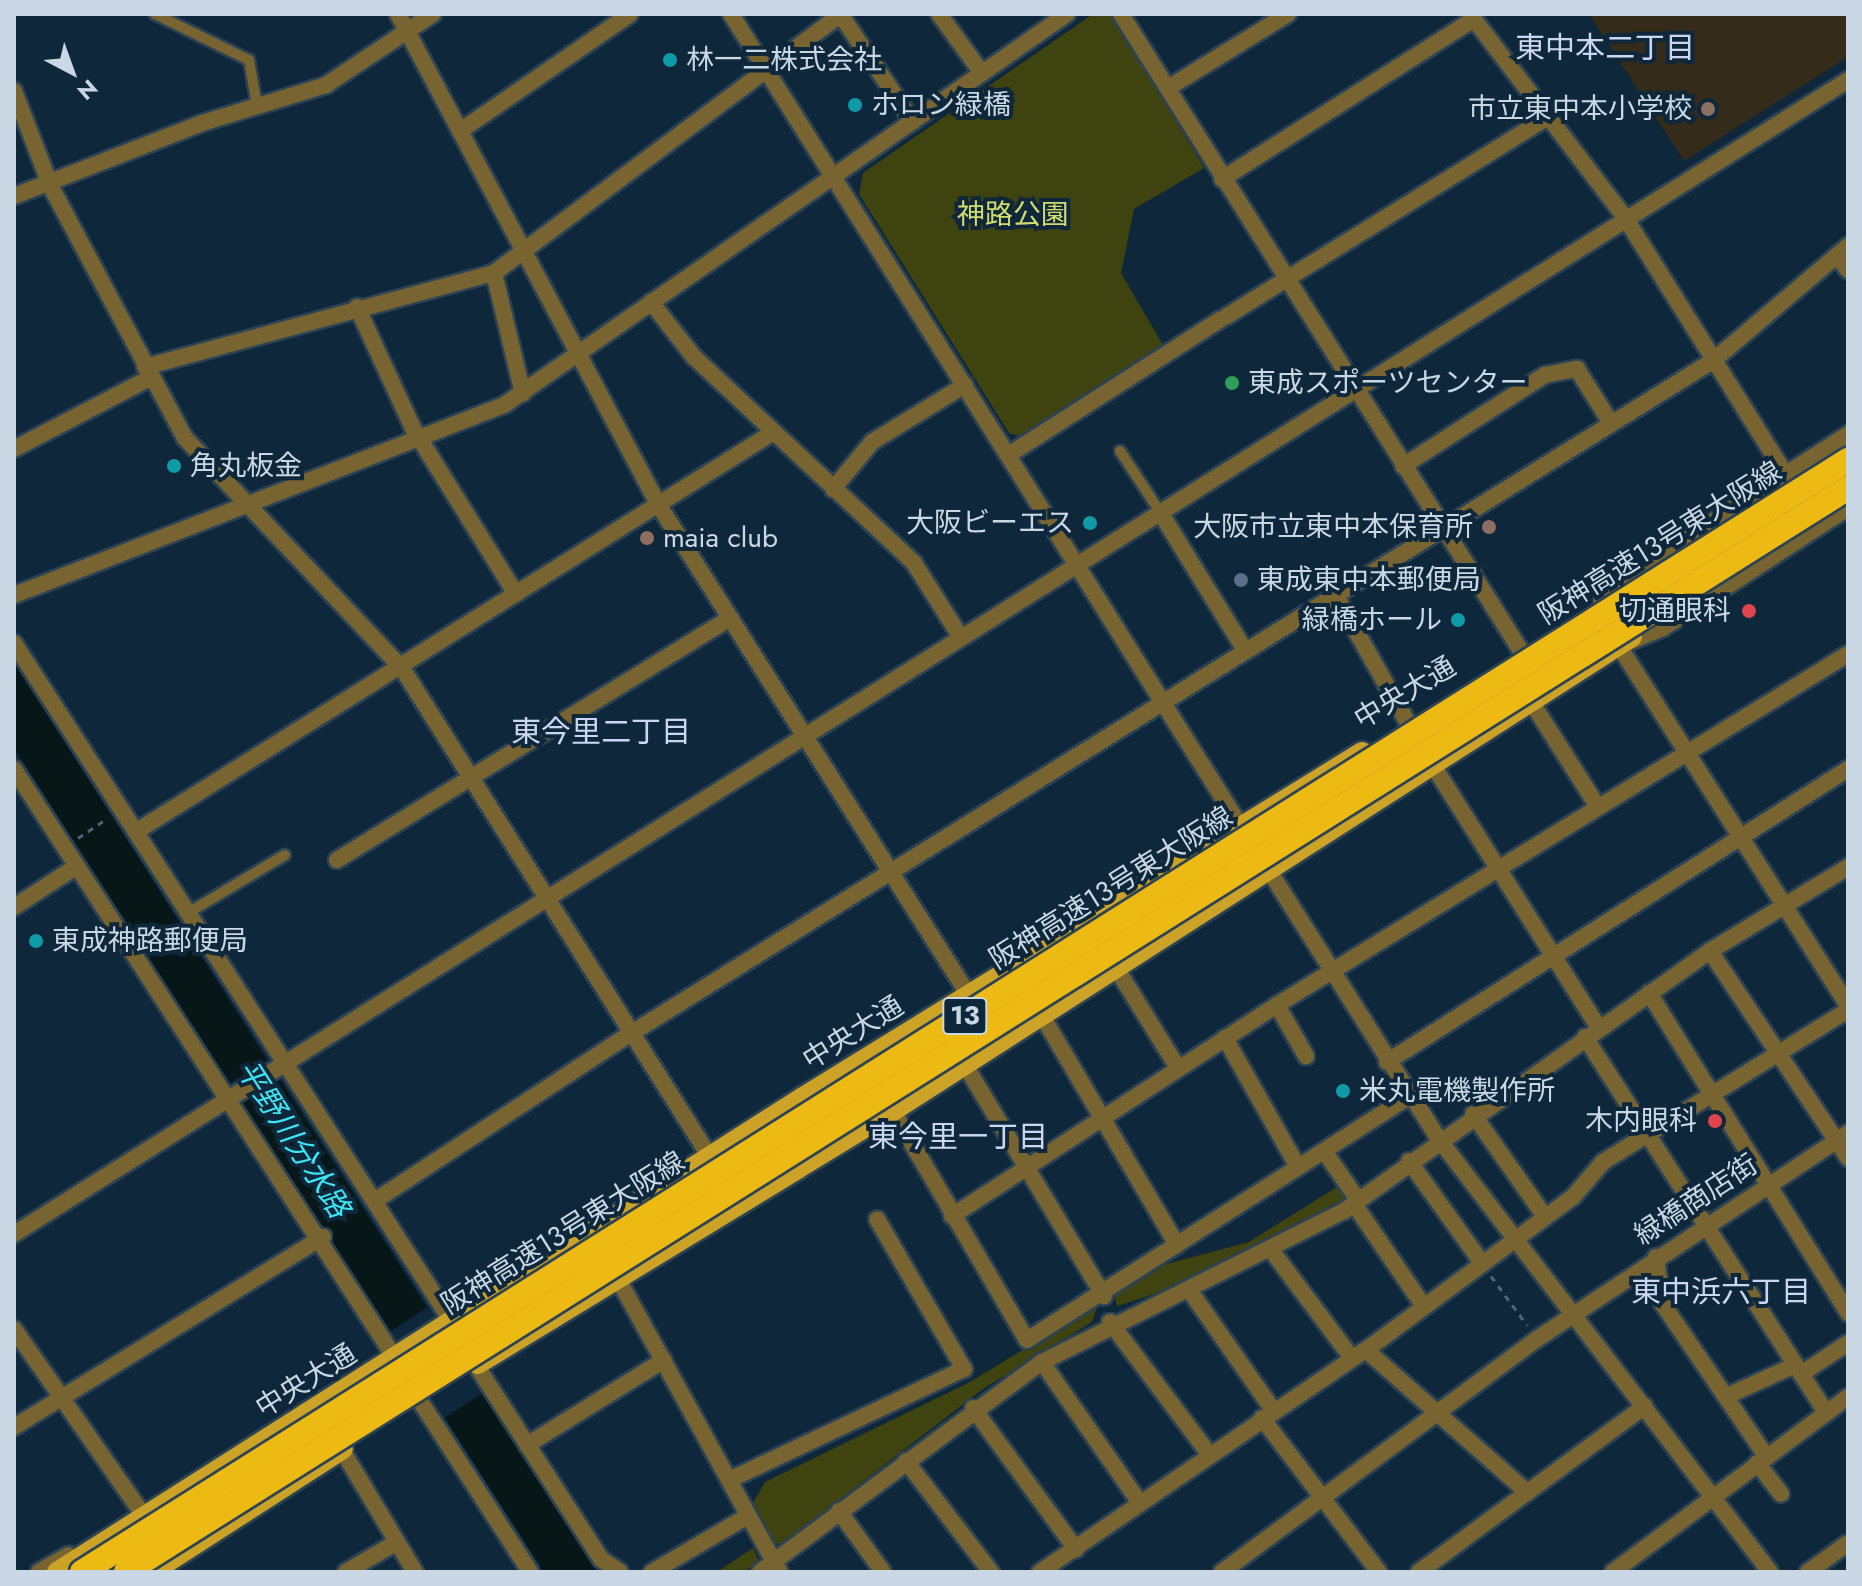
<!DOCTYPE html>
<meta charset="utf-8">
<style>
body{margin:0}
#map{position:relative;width:1862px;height:1586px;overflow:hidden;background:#0e273a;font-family:Jost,"Noto Sans JP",sans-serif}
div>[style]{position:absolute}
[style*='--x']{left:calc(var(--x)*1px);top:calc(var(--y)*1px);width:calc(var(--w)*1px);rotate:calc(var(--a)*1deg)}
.education>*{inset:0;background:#342b1b}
.green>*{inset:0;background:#3f430f}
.water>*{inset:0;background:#071617}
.pier>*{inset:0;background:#0e273a;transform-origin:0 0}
.path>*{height:3px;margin-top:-1.5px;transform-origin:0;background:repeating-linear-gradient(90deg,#4f6575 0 6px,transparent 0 12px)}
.roads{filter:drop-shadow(2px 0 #2c4355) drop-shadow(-2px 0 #2c4355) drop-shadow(0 2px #2c4355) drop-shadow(0 -2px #2c4355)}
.service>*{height:10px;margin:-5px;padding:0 5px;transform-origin:5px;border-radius:5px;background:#786431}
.minor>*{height:16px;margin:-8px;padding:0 8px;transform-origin:8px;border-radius:8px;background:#786431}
.tertiary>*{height:16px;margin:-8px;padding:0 8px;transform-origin:8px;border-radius:8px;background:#786431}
.primary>*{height:20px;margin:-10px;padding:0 10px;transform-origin:10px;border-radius:10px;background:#cca227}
.bridges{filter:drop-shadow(2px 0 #2c4355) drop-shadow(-2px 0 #2c4355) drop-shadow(0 2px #2c4355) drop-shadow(0 -2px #2c4355)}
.motorway-bridge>*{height:24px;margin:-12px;padding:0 12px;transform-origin:12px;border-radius:12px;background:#edba14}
.dots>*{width:22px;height:22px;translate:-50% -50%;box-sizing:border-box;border:4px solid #0e273a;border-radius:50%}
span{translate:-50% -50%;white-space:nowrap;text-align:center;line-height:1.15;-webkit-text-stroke:8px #0e273a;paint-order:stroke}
.shield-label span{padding:2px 6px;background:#0e273a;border:2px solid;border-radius:6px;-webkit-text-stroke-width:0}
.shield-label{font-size:26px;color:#c9d8e4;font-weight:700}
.poi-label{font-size:28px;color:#c9d8e4}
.left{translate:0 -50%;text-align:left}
.right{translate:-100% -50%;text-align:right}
.park-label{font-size:28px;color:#d1db6e}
.street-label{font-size:28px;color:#c9d8e4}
.neighbourhood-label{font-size:30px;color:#cbd7f2}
.water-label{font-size:30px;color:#3be5f4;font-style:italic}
.frame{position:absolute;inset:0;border:16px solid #c9d8e4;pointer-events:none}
.north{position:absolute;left:32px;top:32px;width:80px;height:80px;-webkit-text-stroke:6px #0e273a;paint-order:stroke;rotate:139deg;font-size:22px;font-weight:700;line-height:32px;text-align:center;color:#c9d8e4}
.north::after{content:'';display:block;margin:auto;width:28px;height:36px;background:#c9d8e4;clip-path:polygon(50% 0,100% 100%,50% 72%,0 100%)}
</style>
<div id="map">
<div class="education">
<i style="clip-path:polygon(1589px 14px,1848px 14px,1848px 57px,1684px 161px)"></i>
</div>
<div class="green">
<i style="clip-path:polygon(1093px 14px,1112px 14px,1204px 168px,1134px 209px,1121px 273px,1163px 345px,1024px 437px,1009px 433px,859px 194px,863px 173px)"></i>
<i style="clip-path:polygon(1340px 1185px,1347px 1203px,1186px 1284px,1117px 1306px,1114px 1294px,1163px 1265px,1249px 1242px)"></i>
<i style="clip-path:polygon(1098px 1304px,1092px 1322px,983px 1389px,782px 1544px,773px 1543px,753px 1503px,765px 1482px,970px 1382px)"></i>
<i style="clip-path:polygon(753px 1548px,759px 1561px,744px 1572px,717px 1572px)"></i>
</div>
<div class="water">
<i style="clip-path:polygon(14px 663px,284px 1086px,598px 1572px,544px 1572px,14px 748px)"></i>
</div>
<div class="pier">
<i style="left:269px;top:1058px;width:24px;height:49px;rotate:57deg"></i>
<i style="left:428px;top:1307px;width:102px;height:47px;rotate:57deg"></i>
</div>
<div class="path">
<i style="--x:78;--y:838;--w:36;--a:-34"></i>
<i style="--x:1491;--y:1276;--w:61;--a:53.7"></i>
</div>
<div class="roads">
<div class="service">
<i style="--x:155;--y:14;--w:105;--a:26.1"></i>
<i style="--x:249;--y:60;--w:47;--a:80.1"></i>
<i style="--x:1120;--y:451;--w:73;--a:56.7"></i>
<i style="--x:188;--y:913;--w:113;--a:-30.9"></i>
</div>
<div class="minor">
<i style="--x:398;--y:14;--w:555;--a:62.05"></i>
<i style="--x:658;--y:504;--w:580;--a:57.68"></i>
<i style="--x:840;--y:14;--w:130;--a:55.9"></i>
<i style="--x:939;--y:14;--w:73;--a:53.9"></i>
<i style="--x:1121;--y:14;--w:756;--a:57.87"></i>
<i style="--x:1470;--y:14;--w:258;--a:52.7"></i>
<i style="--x:1626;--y:219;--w:300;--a:58"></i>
<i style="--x:1168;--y:88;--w:141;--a:-31.7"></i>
<i style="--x:14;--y:91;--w:103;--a:68.9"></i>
<i style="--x:51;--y:187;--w:285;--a:61.9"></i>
<i style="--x:185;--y:438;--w:316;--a:46.7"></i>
<i style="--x:402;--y:668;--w:587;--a:57.8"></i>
<i style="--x:460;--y:131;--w:206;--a:-34.5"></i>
<i style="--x:1222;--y:179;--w:299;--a:-32.4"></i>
<i style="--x:14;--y:196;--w:202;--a:-21.2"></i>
<i style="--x:202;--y:123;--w:130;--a:-17"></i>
<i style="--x:326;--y:85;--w:128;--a:-33.6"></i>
<i style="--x:1837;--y:256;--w:18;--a:52"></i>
<i style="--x:494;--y:273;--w:124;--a:76.5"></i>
<i style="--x:651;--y:302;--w:70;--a:52"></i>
<i style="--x:694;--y:357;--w:301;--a:43.1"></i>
<i style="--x:914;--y:563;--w:86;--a:57.8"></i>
<i style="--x:357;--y:307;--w:133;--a:65.2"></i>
<i style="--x:413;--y:428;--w:195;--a:58.2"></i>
<i style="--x:1227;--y:316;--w:380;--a:-31.8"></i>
<i style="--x:145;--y:367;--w:361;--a:-15.1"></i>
<i style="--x:494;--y:273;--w:433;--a:-36.7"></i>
<i style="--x:14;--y:449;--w:153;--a:-27.6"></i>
<i style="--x:1010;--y:454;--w:250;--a:-32.6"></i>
<i style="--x:1403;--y:466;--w:169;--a:-32.7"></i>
<i style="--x:1545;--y:375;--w:33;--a:-11"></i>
<i style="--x:1577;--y:369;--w:64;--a:57.8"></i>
<i style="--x:833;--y:489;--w:61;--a:-50.3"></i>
<i style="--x:872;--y:442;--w:109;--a:-31.5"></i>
<i style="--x:1160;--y:512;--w:162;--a:58.4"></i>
<i style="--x:1335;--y:594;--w:150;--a:60.5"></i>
<i style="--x:14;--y:643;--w:808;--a:57.18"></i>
<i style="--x:1619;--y:646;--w:427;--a:57.5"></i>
<i style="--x:1532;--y:703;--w:123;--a:57.6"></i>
<i style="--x:1434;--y:767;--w:309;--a:57.7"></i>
<i style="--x:14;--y:769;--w:701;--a:57.1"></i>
<i style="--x:137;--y:831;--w:749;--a:-32.08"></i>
<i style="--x:337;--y:860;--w:462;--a:-31.6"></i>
<i style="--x:14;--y:907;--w:72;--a:-33"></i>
<i style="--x:1710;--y:951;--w:249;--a:56.3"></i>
<i style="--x:1110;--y:958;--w:129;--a:58.3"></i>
<i style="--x:1649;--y:993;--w:377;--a:58.1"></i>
<i style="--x:1277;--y:1005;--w:59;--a:60.4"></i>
<i style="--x:1041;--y:1014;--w:268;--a:59.5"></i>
<i style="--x:1585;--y:1037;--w:444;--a:57.3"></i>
<i style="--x:1225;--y:1038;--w:148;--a:60.5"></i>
<i style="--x:1387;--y:1062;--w:546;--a:-32.44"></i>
<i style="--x:965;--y:1065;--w:270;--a:59"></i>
<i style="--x:893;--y:1111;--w:265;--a:59.7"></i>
<i style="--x:1027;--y:1340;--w:453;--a:-32.5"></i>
<i style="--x:1473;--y:1114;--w:126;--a:55"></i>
<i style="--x:1324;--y:1151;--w:60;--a:55.2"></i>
<i style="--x:1409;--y:1161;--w:125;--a:54.4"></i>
<i style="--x:376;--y:1200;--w:303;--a:-33.2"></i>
<i style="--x:630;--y:1034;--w:1276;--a:-31.87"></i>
<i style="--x:1714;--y:360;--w:176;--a:-40.4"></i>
<i style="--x:1354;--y:1204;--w:122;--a:55.7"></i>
<i style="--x:952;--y:1216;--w:387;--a:-33"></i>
<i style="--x:1277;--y:1005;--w:670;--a:-31.58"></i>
<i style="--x:14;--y:1234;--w:2167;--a:-32.18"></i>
<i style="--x:1272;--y:1251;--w:132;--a:53.3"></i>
<i style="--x:1656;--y:1257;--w:46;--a:82.6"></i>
<i style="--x:1662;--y:1303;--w:185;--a:55.8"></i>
<i style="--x:618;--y:1279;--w:335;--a:61.1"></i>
<i style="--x:1190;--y:1291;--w:145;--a:55.1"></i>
<i style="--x:1110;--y:1322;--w:165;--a:53.1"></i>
<i style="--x:14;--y:1329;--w:239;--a:55.2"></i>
<i style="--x:1366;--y:1350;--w:213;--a:41.4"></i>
<i style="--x:1042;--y:1362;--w:172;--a:55.2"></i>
<i style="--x:476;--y:1365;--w:231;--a:57.2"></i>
<i style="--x:601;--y:1559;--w:23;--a:34"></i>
<i style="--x:1801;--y:1374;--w:56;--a:-33.4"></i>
<i style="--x:1727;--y:1396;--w:72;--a:-24.4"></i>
<i style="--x:420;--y:1401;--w:203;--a:57.2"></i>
<i style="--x:973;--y:1408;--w:175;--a:53.9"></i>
<i style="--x:1262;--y:1418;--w:193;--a:52.8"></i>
<i style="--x:14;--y:1427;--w:363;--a:-31.6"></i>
<i style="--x:527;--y:1445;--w:161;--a:-31.8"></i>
<i style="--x:342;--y:1450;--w:142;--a:59.1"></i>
<i style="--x:906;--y:1461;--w:140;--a:52.6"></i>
<i style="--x:1757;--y:1463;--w:39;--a:52"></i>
<i style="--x:729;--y:1480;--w:260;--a:-25.3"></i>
<i style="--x:964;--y:1369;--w:173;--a:-120.1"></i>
<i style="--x:839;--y:1511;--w:75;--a:54.2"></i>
<i style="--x:346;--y:1572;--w:59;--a:-30.5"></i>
<i style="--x:652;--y:1572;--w:111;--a:-30.3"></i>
<i style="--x:1040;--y:1572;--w:394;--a:-34.3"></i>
<i style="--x:1366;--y:1350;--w:257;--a:-36.5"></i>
<i style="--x:1573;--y:1197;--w:46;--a:-49.4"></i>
<i style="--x:1603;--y:1162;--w:288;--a:-31.8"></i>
<i style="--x:1222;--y:1572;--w:392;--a:-36.5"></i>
<i style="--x:1537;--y:1339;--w:373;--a:-33.5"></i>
<i style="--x:1419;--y:1572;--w:280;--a:-36.3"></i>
<i style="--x:1613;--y:1572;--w:293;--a:-36.7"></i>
<i style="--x:1808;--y:1572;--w:49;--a:-35.9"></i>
</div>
<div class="tertiary">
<i style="--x:731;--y:14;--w:969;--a:57.9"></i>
<i style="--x:14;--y:595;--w:526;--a:-21.19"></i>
<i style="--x:504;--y:405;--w:685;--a:-34.78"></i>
<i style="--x:1600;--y:605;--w:77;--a:-39.7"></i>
<i style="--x:1659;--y:556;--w:225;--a:-32.8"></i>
<i style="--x:1624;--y:644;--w:42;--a:-22.3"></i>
<i style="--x:1663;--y:628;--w:221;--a:-33"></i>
<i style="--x:1263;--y:861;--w:328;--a:57.7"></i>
<i style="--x:1438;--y:1138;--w:546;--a:52.58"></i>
<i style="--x:39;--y:1572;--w:34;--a:-30"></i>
<i style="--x:760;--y:1572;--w:352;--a:-36.7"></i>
<i style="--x:1042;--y:1362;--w:338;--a:-26.6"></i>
<i style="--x:1344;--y:1211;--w:449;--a:-35.4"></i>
<i style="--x:1710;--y:951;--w:162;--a:-31.3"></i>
</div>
<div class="primary">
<i style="--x:478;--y:1364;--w:486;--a:-31.4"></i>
<i style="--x:893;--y:1111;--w:878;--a:-32.68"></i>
<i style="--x:57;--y:1572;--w:884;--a:-32.49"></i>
<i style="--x:803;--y:1097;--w:657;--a:-31.68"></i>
<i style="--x:152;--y:1572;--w:227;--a:-32.8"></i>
</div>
</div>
<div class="bridges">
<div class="motorway-bridge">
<i style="--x:82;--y:1572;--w:2087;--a:-32.2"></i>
<i style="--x:126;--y:1572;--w:2035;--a:-32.19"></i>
</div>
</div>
<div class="dots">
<i style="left:670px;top:60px;background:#0f9aa8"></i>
<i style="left:855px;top:105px;background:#0f9aa8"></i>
<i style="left:1708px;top:109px;background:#8d6e63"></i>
<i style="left:1232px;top:383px;background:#2e9e5b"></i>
<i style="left:174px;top:466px;background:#0f9aa8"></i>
<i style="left:1090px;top:523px;background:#0f9aa8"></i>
<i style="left:1489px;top:527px;background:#8d6e63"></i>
<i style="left:647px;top:538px;background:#8d6e63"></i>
<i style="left:1241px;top:580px;background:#5c6f8a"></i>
<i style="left:1749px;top:611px;background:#e0444e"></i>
<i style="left:1458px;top:620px;background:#0f9aa8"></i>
<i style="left:36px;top:941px;background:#0f9aa8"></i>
<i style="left:1343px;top:1091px;background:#0f9aa8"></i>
<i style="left:1715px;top:1121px;background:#e0444e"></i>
</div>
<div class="shield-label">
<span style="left:965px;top:1016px">13</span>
</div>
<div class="poi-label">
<span class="left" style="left:686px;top:60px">林一二株式会社</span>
<span class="left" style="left:871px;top:105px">ホロン緑橋</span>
<span class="right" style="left:1692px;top:109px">市立東中本小学校</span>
<span class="left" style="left:1248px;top:383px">東成スポーツセンター</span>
<span class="left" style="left:190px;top:466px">角丸板金</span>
<span class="right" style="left:1074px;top:523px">大阪ビーエス</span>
<span class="right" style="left:1473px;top:527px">大阪市立東中本保育所</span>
<span class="left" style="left:663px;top:538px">maia club</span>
<span class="left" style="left:1257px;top:580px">東成東中本郵便局</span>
<span class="right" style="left:1731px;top:611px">切通眼科</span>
<span class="right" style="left:1442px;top:620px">緑橋ホール</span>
<span class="left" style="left:52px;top:941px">東成神路郵便局</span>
<span class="left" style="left:1359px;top:1091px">米丸電機製作所</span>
<span class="right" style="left:1697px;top:1121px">木内眼科</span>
</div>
<div class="park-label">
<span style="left:1013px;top:215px">神路公園</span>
</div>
<div class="street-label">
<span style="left:1660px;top:543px;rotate:-32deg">阪神高速13号東大阪線</span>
<span style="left:1405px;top:693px;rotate:-31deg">中央大通</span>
<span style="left:1111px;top:888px;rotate:-32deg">阪神高速13号東大阪線</span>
<span style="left:853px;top:1033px;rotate:-32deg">中央大通</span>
<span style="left:1696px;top:1200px;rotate:-33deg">緑橋商店街</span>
<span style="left:563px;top:1233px;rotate:-32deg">阪神高速13号東大阪線</span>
<span style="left:306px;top:1381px;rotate:-32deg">中央大通</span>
</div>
<div class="neighbourhood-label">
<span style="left:1605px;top:48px">東中本二丁目</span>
<span style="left:601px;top:732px">東今里二丁目</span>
<span style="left:958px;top:1137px">東今里一丁目</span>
<span style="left:1721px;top:1292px">東中浜六丁目</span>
</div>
<div class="water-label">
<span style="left:293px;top:1139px;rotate:57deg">平野川分水路</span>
</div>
<div class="frame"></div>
<div class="north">N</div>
</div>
